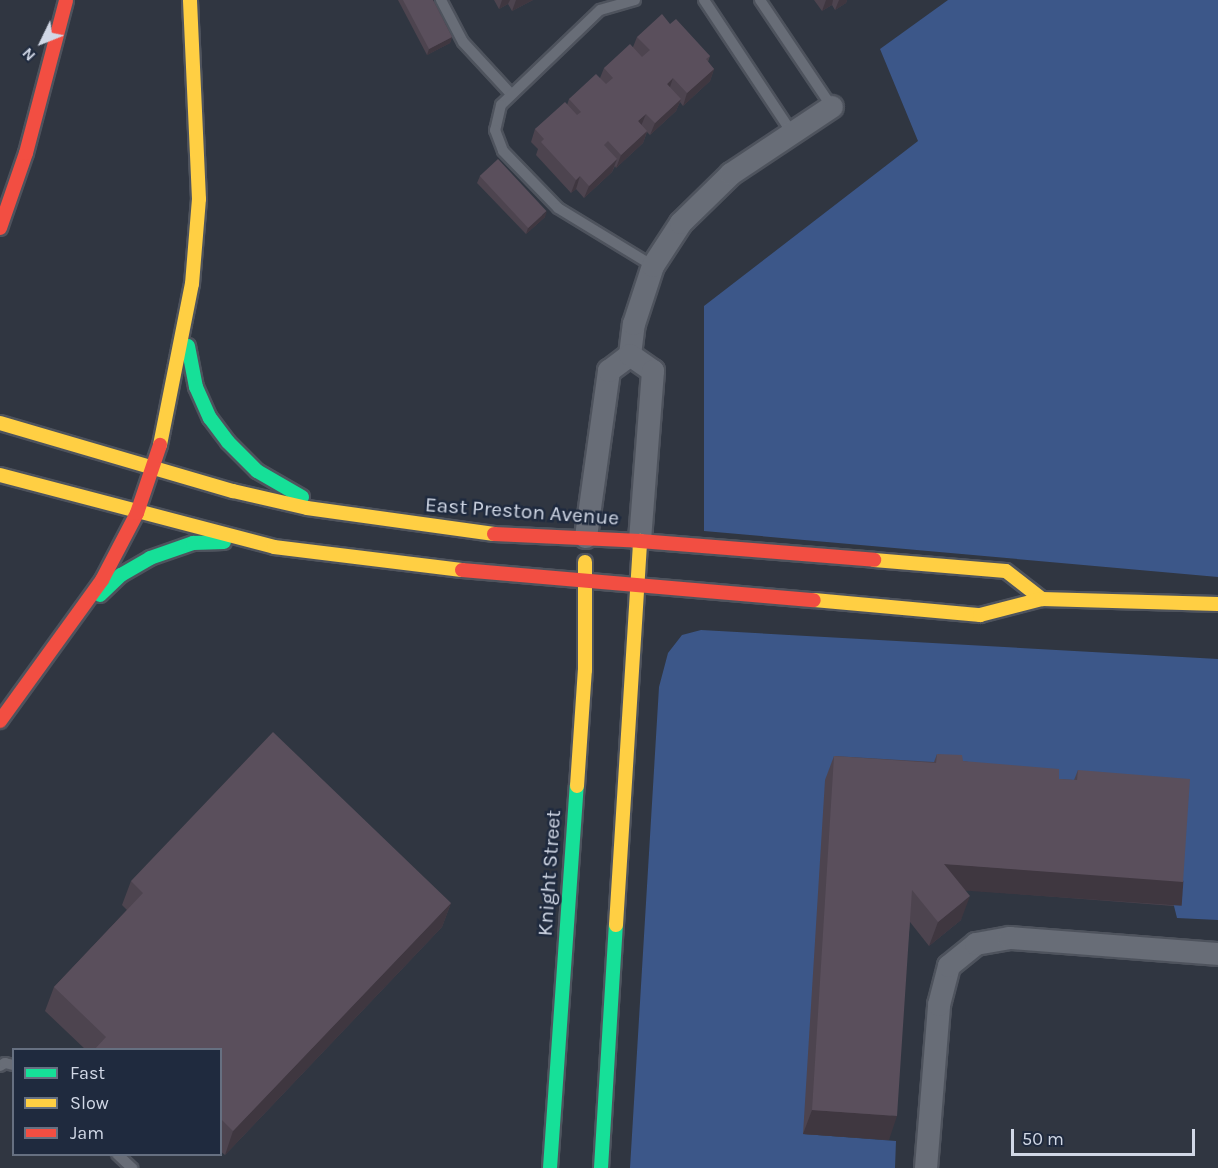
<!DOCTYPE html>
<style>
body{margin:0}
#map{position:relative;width:1218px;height:1168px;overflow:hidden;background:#303641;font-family:Karla,sans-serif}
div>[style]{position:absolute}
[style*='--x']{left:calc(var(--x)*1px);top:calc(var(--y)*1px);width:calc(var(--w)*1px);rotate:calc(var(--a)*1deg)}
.green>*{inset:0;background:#3c5789}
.roads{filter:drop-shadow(2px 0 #4e535d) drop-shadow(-2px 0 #4e535d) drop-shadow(0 2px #4e535d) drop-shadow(0 -2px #4e535d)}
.lane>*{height:10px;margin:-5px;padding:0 5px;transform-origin:5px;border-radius:5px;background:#686d77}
.street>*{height:22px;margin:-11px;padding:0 11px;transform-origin:11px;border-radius:11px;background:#686d77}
.fast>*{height:14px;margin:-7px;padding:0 7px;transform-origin:7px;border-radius:7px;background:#16e098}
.slow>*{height:14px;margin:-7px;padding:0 7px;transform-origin:7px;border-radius:7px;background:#ffcf43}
.jam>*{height:14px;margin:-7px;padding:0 7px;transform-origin:7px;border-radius:7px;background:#f24e42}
.wall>*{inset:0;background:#4d444f}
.shaded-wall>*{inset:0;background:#3f3740;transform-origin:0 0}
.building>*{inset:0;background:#5a4f5c;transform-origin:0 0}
span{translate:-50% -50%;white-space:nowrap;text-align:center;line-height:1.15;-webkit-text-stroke:5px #1f2a3e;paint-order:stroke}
.street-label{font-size:21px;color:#d1d8e6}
.legend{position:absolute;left:12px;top:1048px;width:210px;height:108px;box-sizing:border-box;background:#1f2a3e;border:2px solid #667081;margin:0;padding:8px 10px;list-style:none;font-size:18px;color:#d1d8e6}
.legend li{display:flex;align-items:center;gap:12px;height:30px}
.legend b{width:30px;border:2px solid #667081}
.north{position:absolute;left:12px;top:12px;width:60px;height:60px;-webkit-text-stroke:4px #1f2a3e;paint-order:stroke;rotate:227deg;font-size:16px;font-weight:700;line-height:24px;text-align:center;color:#d1d8e6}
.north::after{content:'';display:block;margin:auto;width:21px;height:27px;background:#d1d8e6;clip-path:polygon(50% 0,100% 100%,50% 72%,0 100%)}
.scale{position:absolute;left:1011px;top:1129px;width:184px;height:27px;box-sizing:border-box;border:3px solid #d1d8e6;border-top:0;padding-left:8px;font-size:18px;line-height:21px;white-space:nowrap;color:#d1d8e6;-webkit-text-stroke:4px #1f2a3e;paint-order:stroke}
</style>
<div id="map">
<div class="green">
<i style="clip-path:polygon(948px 0,1218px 0,1218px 577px,704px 531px,704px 306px,918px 141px,880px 49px)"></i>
<i style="clip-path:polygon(701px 630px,1218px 659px,1218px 920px,1177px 918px,1174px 906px,954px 785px,804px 1134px,896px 1141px,895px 1168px,630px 1168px,659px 687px,668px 653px,682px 635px)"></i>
</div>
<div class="roads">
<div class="lane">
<i style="--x:441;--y:0;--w:47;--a:62.4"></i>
<i style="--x:463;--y:42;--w:71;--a:47.3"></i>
<i style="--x:635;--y:0;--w:36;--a:164"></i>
<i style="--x:600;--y:10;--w:137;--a:136.2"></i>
<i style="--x:501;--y:105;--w:26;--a:103"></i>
<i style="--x:495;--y:130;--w:22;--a:69"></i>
<i style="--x:503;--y:151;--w:79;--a:46"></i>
<i style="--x:558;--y:208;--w:111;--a:31.4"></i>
<i style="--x:704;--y:0;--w:159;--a:56.5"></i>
<i style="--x:760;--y:0;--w:129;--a:56.1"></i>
<i style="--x:0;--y:1066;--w:6;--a:-31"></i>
<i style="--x:5;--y:1063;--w:9;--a:13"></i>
<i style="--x:117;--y:1154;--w:21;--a:43"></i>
</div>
<div class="street">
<i style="--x:630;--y:355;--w:31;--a:-83"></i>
<i style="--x:634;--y:324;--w:61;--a:-71.9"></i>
<i style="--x:653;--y:266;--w:51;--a:-56.9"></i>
<i style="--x:681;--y:223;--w:70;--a:-44.4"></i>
<i style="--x:731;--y:174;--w:121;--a:-33.6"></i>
<i style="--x:586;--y:537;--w:168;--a:-82.1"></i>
<i style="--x:609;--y:371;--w:26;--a:-37"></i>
<i style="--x:630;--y:355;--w:28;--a:35"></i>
<i style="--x:653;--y:371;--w:170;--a:94.4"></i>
<i style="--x:926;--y:1168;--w:164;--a:-85.4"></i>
<i style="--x:939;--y:1005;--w:40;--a:-75.6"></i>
<i style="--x:949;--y:966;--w:35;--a:-39"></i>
<i style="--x:976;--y:944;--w:35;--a:-10"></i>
<i style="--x:1010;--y:938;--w:209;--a:4.4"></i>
</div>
<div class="fast">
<i style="--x:188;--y:346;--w:42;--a:79"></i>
<i style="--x:196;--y:387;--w:34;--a:66"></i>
<i style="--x:210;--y:418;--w:30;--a:53"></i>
<i style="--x:228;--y:442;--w:41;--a:45"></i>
<i style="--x:257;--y:471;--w:52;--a:30"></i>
<i style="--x:100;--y:595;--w:29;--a:-44"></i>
<i style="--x:121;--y:575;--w:34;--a:-30"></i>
<i style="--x:150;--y:558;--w:46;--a:-19.2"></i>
<i style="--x:193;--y:543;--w:31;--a:-2"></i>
<i style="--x:550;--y:1168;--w:383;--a:-86"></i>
<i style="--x:601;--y:1168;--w:243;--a:-86.5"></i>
</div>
<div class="slow">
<i style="--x:0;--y:423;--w:243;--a:16.3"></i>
<i style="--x:233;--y:491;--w:76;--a:12.9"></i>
<i style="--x:307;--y:508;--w:189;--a:7.9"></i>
<i style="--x:160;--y:445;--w:164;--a:-78.8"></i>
<i style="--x:192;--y:284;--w:85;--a:-85.3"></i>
<i style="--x:199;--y:199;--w:199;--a:-92.6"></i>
<i style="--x:0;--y:475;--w:283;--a:14.7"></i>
<i style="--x:274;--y:547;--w:189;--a:7"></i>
<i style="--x:874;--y:560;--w:132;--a:4.8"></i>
<i style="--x:1006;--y:571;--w:46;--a:37.9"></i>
<i style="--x:814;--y:600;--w:167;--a:5.2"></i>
<i style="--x:980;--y:615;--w:64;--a:-14.5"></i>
<i style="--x:1042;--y:599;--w:176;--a:1.6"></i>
<i style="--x:577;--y:786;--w:116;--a:-86.1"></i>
<i style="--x:585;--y:670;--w:108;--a:-90"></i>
<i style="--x:616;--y:925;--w:385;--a:-86.4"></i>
</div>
<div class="jam">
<i style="--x:0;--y:228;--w:79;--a:-70.9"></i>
<i style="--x:26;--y:153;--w:158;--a:-75.3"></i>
<i style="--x:494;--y:534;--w:146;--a:2.7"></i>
<i style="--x:640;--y:541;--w:235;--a:4.6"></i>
<i style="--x:462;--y:570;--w:353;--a:4.9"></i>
<i style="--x:0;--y:721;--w:174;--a:-54.1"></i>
<i style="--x:102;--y:580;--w:76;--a:-62.4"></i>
<i style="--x:137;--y:513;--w:72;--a:-71.3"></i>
</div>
</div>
<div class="wall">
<i style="clip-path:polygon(398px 0,433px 0,452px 37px,450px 43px,427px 55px)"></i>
<i style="clip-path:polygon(494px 0,533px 0,512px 11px,508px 4px,499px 9px)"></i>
<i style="clip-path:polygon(814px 0,847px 0,846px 3px,835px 10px,832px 5px,822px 11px)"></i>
<i style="clip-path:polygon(670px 24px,710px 56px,708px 62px,714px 69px,710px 81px,683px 106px,680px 102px,676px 111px,650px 135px,647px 132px,643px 143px,616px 168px,615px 166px,612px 172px,584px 198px,576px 189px,571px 193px,536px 155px,538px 149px,531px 142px,535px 129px,567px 105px,569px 99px,600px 78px,604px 68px,633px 47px,637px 37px)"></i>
<i style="clip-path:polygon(480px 176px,545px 217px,526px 234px,477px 183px)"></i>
<i style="clip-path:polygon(937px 754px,963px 761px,1059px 779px,1074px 780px,1078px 770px,1174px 906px,965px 890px,961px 920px,929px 946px,910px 922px,889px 1140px,803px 1134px,825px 780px,834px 756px,934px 762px)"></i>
<i style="clip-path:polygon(131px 881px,451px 903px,442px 927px,225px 1155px,220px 1151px,220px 1050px,86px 1050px,45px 1011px,54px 987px,127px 910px,122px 905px)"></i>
</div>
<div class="shaded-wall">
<i style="clip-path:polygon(502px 0,510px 0,508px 4px,499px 9px)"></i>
<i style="clip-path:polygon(516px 0,533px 0,512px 11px)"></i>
<i style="clip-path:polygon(826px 0,833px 0,832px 5px,822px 11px)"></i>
<i style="clip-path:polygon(839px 0,847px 0,846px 3px,835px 10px)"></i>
<i style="clip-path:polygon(452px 37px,450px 43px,427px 55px,429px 49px)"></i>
<i style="clip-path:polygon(714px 69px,710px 81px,683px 106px,687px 93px)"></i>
<i style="clip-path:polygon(673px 78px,669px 90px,667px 84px)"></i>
<i style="clip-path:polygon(681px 99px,676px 111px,650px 135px,655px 123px)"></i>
<i style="clip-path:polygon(646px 114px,641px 126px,638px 121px)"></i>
<i style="clip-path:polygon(647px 131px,643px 143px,616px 168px,621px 155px)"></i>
<i style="clip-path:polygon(617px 159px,612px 172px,584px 198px,589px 186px)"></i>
<i style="clip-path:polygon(580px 176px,576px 189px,571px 193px,576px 180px)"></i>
<i style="clip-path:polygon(547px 211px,545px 217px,526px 234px,528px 228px)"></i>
<i style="left:944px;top:864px;width:240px;height:25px;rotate:4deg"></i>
<i style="clip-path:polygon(970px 896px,961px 920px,929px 946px,938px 922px)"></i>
<i style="clip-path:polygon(451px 903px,442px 927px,225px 1155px,233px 1131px)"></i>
<i style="clip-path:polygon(812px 1110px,897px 1116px,889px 1140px,803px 1134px)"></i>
</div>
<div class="building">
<i style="clip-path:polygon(403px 0,433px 0,452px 37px,429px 49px)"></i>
<i style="clip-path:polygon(662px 14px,670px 24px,676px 19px,710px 56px,706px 59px,714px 69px,687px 93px,673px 78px,667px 84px,681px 99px,655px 123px,646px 114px,638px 121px,647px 131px,621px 155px,608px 141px,604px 145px,617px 159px,589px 186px,580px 176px,576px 180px,541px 142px,544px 139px,535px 129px,565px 102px,577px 115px,581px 112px,569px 99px,596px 74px,606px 84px,613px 78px,604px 68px,630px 44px,642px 57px,650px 50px,637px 37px)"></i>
<i style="left:498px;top:159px;width:71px;height:25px;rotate:47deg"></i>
<i style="clip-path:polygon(273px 732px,451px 903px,233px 1131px,220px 1118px,220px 1050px,94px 1050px,106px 1037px,54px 987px,143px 893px,131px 881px)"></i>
<i style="clip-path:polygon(937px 754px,962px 755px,963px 761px,1059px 769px,1059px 779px,1077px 780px,1078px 770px,1190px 779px,1183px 882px,944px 864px,970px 896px,938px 922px,912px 890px,897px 1116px,812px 1110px,834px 756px,936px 763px)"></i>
</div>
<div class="street-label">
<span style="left:522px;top:511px;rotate:4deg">East Preston Avenue</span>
<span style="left:549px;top:873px;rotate:-86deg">Knight Street</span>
</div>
<ul class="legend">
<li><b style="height:8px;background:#16e098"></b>Fast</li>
<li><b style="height:8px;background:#ffcf43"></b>Slow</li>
<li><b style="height:8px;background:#f24e42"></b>Jam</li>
</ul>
<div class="north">N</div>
<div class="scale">50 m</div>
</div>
